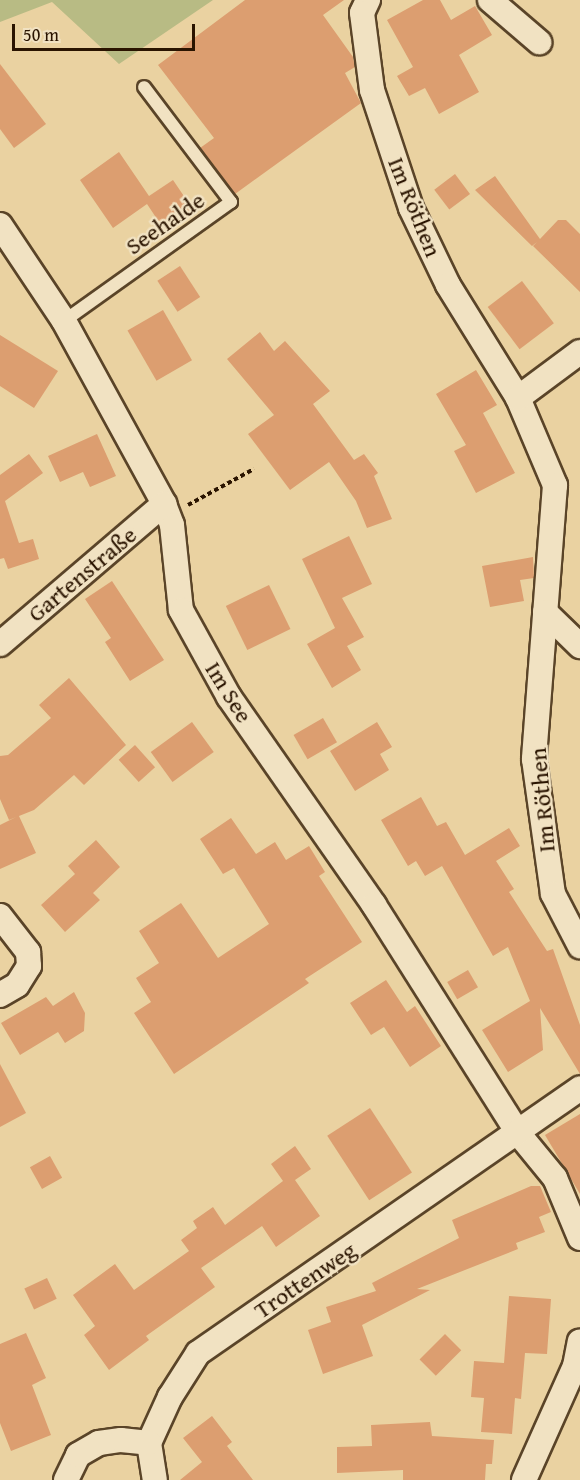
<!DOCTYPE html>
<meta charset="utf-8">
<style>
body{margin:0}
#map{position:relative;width:580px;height:1480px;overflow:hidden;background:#ead2a1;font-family:"Gentium Book Plus",serif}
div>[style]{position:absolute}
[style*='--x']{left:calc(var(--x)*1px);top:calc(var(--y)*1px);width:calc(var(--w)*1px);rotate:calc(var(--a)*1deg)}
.green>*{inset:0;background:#b8bb84}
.building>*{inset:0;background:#dc9e70;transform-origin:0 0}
.path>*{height:4px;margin-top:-2px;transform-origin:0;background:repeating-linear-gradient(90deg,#2a1400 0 4.5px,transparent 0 7.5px)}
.roads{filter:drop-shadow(2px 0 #5a4428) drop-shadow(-2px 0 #5a4428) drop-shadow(0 2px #5a4428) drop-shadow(0 -2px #5a4428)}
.lane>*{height:12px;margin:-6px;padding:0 6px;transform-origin:6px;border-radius:6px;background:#f1e2c2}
.street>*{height:24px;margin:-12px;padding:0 12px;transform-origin:12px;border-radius:12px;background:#f1e2c2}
span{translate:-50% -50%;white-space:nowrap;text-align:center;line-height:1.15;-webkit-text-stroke:5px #f1e2c2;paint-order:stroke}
.street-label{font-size:24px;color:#2a1400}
.scale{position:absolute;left:12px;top:24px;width:183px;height:27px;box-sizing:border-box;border:3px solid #2a1400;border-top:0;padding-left:8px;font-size:18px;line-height:21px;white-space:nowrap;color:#2a1400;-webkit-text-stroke:4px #f1e2c2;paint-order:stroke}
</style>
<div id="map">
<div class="green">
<i style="clip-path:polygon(0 0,213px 0,119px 64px,52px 2px,0 22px)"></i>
</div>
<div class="building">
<i style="clip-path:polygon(245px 0,344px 0,323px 15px,353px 57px,355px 67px,345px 73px,361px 103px,235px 194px,200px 148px,214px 138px,158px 65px)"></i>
<i style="clip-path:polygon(423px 0,440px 0,451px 20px,475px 6px,492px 35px,459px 55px,479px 92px,439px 114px,425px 88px,409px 96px,397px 76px,413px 67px,387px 20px)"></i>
<i style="clip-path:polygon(0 64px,46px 124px,14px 148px,0 129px)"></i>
<i style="clip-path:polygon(119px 152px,149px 196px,173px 180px,194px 211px,165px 231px,147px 204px,113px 228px,80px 180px)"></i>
<i style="left:455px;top:174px;width:25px;height:26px;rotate:53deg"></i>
<i style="clip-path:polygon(495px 176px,540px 239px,558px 220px,566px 220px,580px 234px,580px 292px,533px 246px,537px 242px,532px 246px,475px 190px)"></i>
<i style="left:180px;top:266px;width:37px;height:27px;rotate:57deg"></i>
<i style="left:522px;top:281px;width:53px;height:43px;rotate:53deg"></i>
<i style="left:163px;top:310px;width:58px;height:41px;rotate:60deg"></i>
<i style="clip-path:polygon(260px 332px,274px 351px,285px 341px,330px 391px,313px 404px,354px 460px,364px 454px,378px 473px,374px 476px,392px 519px,367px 528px,356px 501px,329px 462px,290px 490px,248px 434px,274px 415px,227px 359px)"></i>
<i style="clip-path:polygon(0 335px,58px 371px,34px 408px,0 386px)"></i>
<i style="clip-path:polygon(476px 370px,497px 405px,483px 413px,515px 473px,476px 493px,454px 451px,466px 445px,436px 394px)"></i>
<i style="clip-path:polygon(97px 434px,116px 476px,90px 487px,83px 472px,60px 482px,48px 456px)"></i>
<i style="clip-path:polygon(29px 454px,43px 473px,5px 501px,19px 543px,33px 539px,39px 559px,8px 569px,4px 558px,0 559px,0 475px)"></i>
<i style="clip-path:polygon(349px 536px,372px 584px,342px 598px,364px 637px,347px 646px,361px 670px,332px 688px,307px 644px,335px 628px,302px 559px)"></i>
<i style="clip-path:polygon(533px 557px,534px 578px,520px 580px,524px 601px,490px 607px,482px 566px)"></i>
<i style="clip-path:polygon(112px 581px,164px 660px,130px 681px,105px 642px,111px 638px,85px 599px)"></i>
<i style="left:269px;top:585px;width:49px;height:48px;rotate:64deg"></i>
<i style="clip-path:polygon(69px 678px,126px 745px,84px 785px,74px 775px,34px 810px,19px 816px,36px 853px,0 869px,0 825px,16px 817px,9px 820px,0 799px,0 756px,8px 755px,51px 718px,39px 705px)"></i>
<i style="left:323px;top:718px;width:28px;height:34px;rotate:60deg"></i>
<i style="left:192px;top:722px;width:37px;height:51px;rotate:54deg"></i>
<i style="clip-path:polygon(377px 722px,392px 747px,380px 754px,389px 770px,355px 791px,330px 751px)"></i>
<i style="left:135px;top:745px;width:30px;height:22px;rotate:48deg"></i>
<i style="clip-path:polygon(421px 797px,437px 826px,446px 822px,465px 855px,509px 828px,520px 846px,496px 861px,514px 889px,509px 892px,547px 951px,553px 949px,580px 1025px,580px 1074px,540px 1008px,543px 1050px,508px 1072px,482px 1030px,530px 1001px,508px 947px,493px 956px,442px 866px,425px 876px,416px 861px,408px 866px,381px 820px)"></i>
<i style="clip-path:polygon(231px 818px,256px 854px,275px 842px,286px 860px,309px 846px,325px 872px,319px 876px,362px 942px,305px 979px,309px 983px,174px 1074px,134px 1013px,151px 1002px,136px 978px,159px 963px,139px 931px,181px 903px,218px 958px,269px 924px,234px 868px,223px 874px,200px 839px)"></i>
<i style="clip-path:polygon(96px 840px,120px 867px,93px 893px,100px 900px,65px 932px,41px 905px,75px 874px,68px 866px)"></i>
<i style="left:468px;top:970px;width:20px;height:24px;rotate:60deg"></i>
<i style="clip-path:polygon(386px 980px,407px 1012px,415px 1006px,441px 1046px,410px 1067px,384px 1027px,371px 1035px,350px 1003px)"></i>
<i style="clip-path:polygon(74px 992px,85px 1013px,84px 1031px,65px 1043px,58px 1032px,20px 1055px,1px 1023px,46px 997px,53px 1006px)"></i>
<i style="clip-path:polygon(0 1064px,26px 1113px,0 1127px)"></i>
<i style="left:370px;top:1108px;width:77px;height:51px;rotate:57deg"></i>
<i style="clip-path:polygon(580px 1114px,580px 1194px,545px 1135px)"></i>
<i style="clip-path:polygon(295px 1146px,311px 1169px,295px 1180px,320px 1216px,276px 1247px,262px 1226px,201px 1268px,215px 1287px,146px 1336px,149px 1340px,109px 1370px,84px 1335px,95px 1326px,73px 1295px,115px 1264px,134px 1290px,189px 1251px,181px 1240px,197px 1228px,193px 1221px,213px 1207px,225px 1225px,283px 1181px,271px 1164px)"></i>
<i style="left:50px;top:1156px;width:25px;height:23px;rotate:61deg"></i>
<i style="clip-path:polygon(531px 1186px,540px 1186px,551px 1212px,539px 1217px,545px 1232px,516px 1243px,518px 1249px,417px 1289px,430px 1290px,362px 1325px,373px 1356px,323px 1374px,308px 1330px,331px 1322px,326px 1307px,376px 1291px,372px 1283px,459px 1238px,452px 1220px)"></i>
<i style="left:47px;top:1278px;width:23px;height:25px;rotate:65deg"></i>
<i style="clip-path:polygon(509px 1296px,551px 1299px,547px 1354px,525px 1353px,521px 1399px,515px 1398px,512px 1434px,481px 1432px,484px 1398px,471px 1397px,474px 1361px,504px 1363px)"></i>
<i style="clip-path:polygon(26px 1333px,46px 1378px,32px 1385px,51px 1435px,11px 1451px,0 1423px,0 1344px)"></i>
<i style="left:445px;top:1334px;width:23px;height:36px;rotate:45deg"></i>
<i style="clip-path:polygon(212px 1416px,232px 1442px,227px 1446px,253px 1480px,180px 1480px,202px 1462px,183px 1438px)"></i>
<i style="clip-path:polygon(430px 1422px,432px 1436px,494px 1440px,492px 1464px,486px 1464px,485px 1480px,403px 1480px,403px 1470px,337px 1473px,337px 1447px,372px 1446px,371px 1425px)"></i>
</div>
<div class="path">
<i style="--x:188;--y:505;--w:75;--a:-28.6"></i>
</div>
<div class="roads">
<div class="lane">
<i style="--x:64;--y:321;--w:205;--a:-35.5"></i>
<i style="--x:231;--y:202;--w:144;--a:-127.1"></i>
</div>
<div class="street">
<i style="--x:368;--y:0;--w:14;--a:115"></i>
<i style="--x:362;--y:13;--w:78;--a:82.6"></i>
<i style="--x:372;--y:90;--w:124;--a:71.7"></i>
<i style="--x:411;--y:208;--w:85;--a:64.3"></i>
<i style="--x:448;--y:285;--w:133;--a:58.2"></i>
<i style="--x:518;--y:398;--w:95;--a:67"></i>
<i style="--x:555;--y:485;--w:275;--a:94.4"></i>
<i style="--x:534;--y:759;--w:136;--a:82"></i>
<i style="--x:553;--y:894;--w:59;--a:62.6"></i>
<i style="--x:490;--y:0;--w:65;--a:40.6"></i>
<i style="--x:0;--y:225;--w:115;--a:56.3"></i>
<i style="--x:64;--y:321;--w:209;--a:61.3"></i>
<i style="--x:164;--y:504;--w:22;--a:69"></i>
<i style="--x:172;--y:525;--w:85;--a:84"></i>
<i style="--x:181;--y:610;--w:99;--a:61.1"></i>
<i style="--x:229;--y:697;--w:254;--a:55.1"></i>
<i style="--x:374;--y:905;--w:270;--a:57.7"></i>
<i style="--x:518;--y:1133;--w:58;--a:50.6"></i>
<i style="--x:555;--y:1178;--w:65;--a:67.4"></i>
<i style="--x:518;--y:398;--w:77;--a:-36.6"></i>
<i style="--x:545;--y:612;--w:49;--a:44.2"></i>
<i style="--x:0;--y:644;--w:216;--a:-40.5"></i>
<i style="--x:0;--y:916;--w:46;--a:52.1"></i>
<i style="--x:28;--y:952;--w:14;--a:86"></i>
<i style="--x:29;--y:966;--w:22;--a:122"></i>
<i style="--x:17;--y:985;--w:20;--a:150"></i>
<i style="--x:149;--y:1443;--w:51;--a:-65.5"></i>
<i style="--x:170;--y:1397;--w:52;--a:-57.5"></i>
<i style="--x:198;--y:1353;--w:465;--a:-34.7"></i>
<i style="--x:149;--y:1443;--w:37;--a:81"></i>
<i style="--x:66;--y:1480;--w:28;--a:-64"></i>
<i style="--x:78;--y:1455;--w:24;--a:-30"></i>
<i style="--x:99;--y:1443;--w:22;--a:-8"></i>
<i style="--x:121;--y:1440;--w:28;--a:6"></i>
<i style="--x:524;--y:1480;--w:125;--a:-65.9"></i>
<i style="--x:575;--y:1366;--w:25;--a:-79"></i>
</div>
</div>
<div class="street-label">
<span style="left:415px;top:207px;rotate:68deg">Im Röthen</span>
<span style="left:165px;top:223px;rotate:-35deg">Seehalde</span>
<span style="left:82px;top:574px;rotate:-40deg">Gartenstraße</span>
<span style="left:229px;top:692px;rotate:58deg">Im See</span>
<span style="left:542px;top:800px;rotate:-95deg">Im Röthen</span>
<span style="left:305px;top:1280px;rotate:-34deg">Trottenweg</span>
</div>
<div class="scale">50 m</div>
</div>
